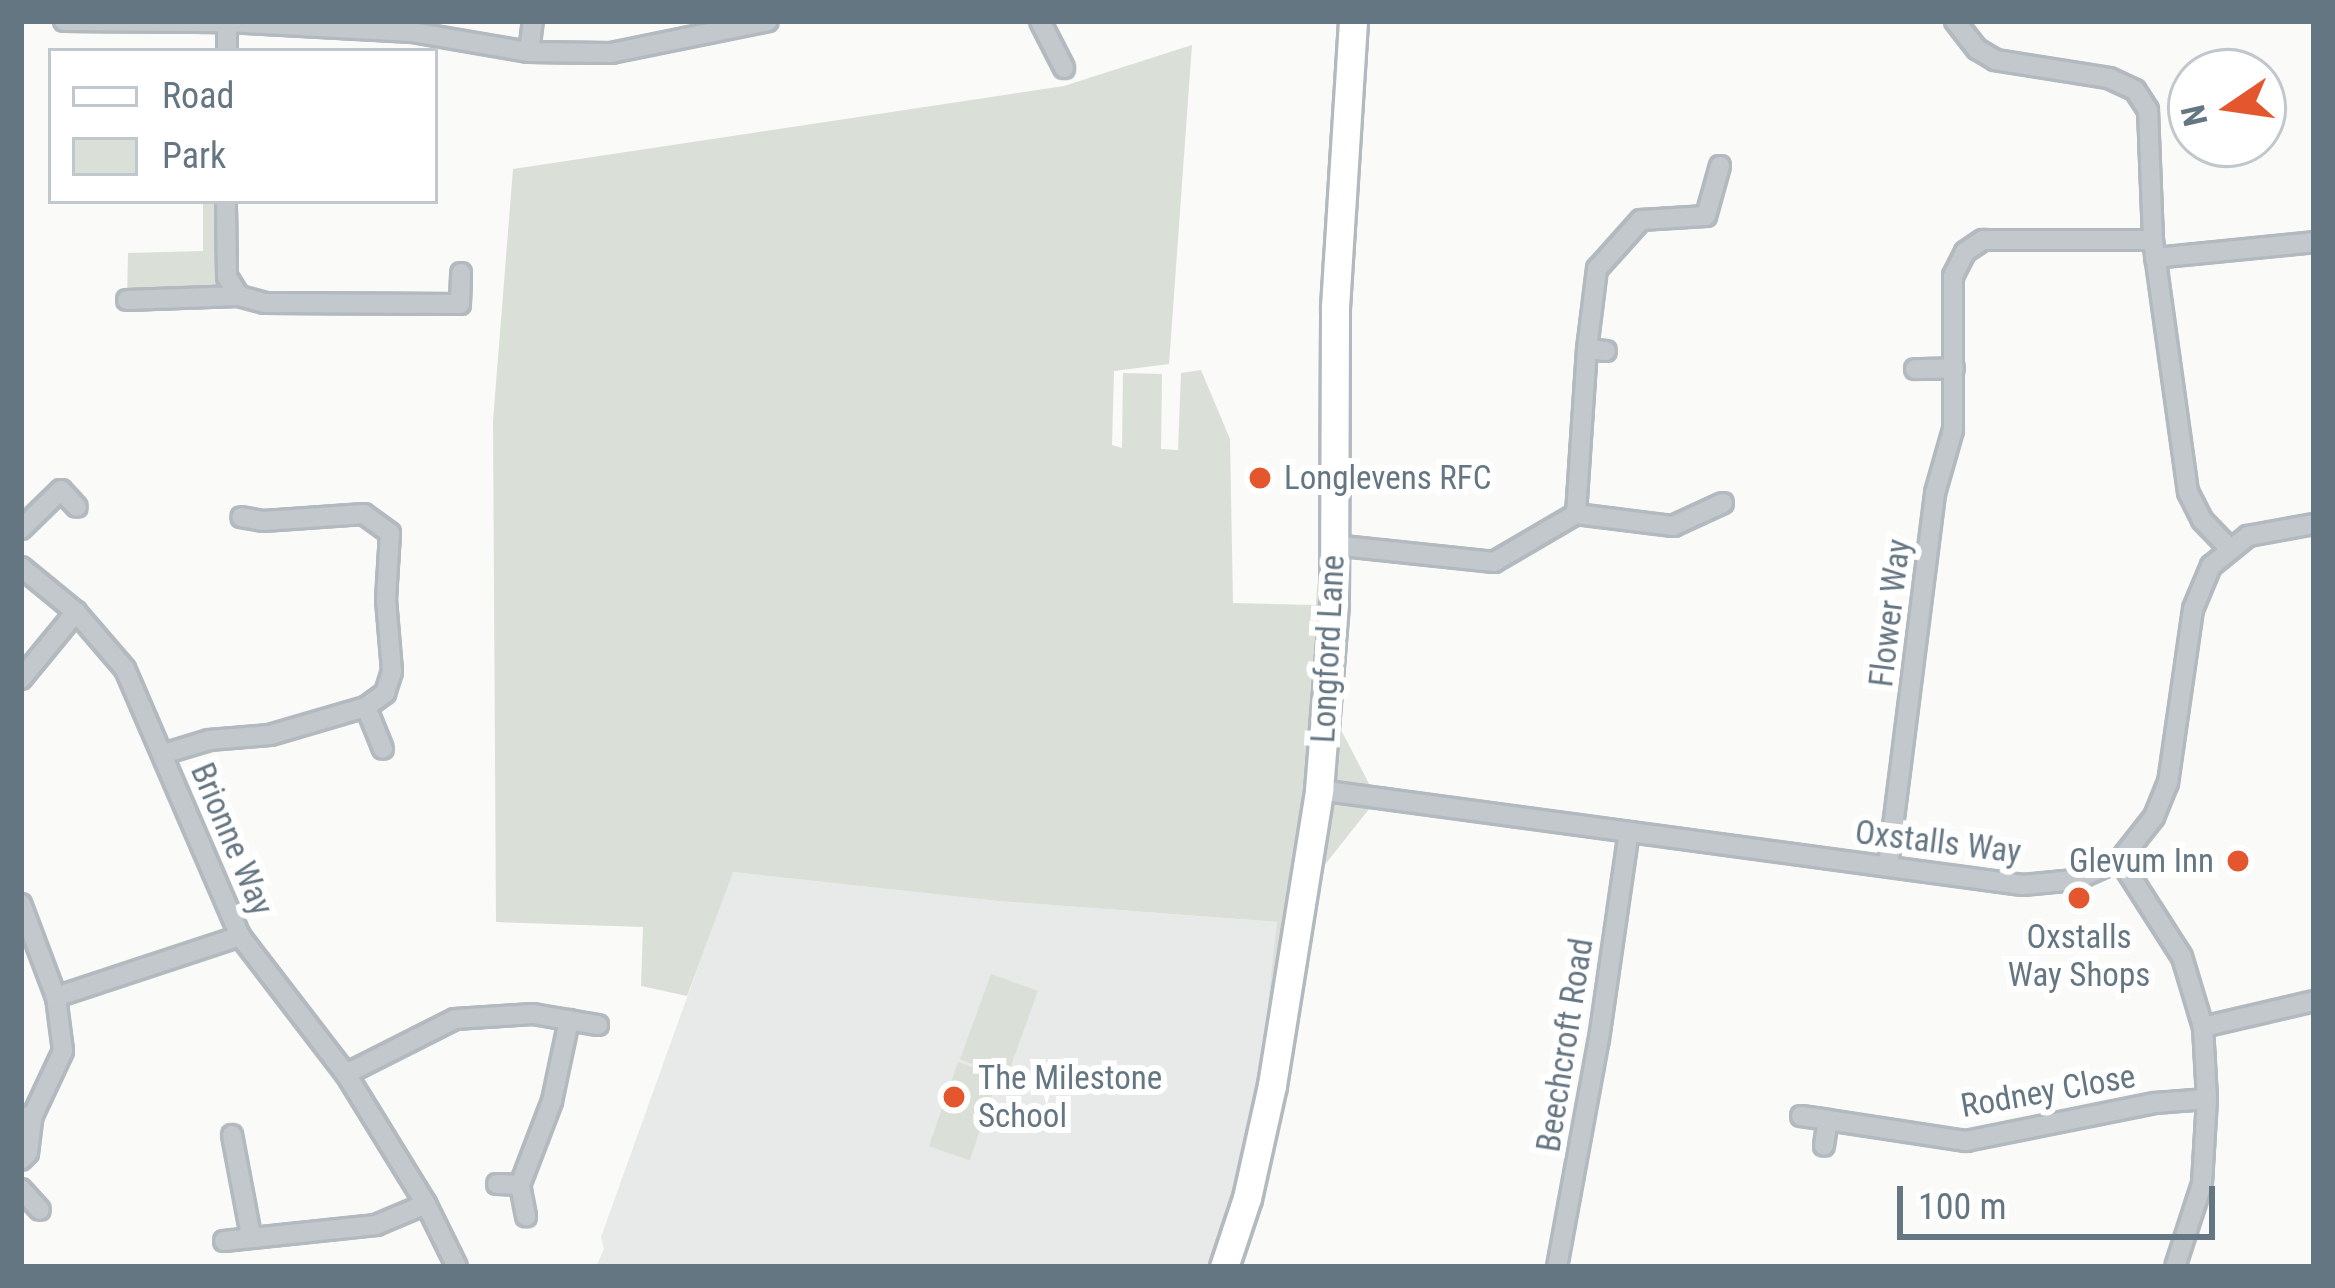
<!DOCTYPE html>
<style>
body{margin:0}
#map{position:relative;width:2335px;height:1288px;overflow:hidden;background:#fafaf8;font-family:"Roboto Condensed",sans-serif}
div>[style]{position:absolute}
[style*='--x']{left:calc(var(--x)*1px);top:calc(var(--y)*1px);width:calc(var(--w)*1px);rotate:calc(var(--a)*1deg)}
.built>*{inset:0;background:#e8e9e9}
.green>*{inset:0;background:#dadfd7;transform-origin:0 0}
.roads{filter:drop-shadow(3px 0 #b3babf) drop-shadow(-3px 0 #b3babf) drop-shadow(0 3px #b3babf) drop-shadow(0 -3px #b3babf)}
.street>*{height:18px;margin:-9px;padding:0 9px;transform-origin:9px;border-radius:9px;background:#c3c8cc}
.secondary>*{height:27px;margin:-13.5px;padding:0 13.5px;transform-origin:13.5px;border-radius:13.5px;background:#fff}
.dots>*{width:33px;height:33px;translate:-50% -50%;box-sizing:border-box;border:6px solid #fff;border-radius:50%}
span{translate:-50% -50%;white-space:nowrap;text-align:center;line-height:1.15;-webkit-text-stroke:12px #fff;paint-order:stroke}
.poi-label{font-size:33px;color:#657683}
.left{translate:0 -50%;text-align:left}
.right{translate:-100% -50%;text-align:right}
.street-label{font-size:33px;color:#657683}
.frame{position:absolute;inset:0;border:24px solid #657683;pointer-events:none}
.legend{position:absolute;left:48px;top:48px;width:390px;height:156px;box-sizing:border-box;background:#fff;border:3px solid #c1c8cd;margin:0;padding:15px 21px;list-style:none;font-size:36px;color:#657683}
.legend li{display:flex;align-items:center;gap:24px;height:60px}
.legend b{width:60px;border:3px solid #c1c8cd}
.north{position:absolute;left:2167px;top:48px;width:120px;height:120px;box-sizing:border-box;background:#fff;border:3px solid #c1c8cd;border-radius:50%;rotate:257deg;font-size:33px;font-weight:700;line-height:48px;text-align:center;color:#657683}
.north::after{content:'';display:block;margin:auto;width:42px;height:54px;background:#e4572e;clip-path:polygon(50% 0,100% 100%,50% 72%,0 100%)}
.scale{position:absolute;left:1897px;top:1186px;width:318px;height:54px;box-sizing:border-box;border:6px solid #657683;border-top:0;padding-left:15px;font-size:36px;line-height:42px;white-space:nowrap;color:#657683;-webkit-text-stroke:9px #fff;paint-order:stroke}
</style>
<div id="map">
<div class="built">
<i style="clip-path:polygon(732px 872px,998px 901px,1278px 922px,1247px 1198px,1224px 1267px,596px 1267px,604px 1249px,601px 1237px)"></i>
</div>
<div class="green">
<i style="clip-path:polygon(1192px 45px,1169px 364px,1114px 371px,1112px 445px,1122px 448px,1123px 373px,1162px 374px,1161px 449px,1178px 450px,1181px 373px,1201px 370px,1230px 439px,1233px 603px,1316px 605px,1317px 586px,1333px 545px,1327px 703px,1377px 799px,1304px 891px,1247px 1198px,1277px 922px,998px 901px,733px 872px,687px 996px,641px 986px,643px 927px,496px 922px,493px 421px,513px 169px,1064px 86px)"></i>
<i style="clip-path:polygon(203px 201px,226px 201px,227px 277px,239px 296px,127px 300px,128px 253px,203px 251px)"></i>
<i style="left:991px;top:974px;width:50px;height:91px;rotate:20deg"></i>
<i style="left:958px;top:1062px;width:43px;height:89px;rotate:19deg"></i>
</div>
<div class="roads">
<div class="street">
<i style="--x:64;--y:21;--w:163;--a:0.4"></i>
<i style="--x:227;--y:22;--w:185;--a:3.1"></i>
<i style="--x:412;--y:32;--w:119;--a:9.7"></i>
<i style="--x:529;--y:52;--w:82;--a:0.7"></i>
<i style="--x:611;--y:53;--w:160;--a:-11.5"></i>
<i style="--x:1040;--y:21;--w:53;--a:62.9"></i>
<i style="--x:1955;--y:21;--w:36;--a:52"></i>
<i style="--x:1977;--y:49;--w:21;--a:31"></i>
<i style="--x:1995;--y:60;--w:115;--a:9"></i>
<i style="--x:2109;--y:78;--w:29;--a:25"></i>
<i style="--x:2135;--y:90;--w:24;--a:57"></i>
<i style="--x:2148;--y:110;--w:130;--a:87.8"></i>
<i style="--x:2153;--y:240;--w:254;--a:82.1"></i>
<i style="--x:2188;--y:492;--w:31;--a:63"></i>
<i style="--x:2202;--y:520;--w:39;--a:46"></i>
<i style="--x:227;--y:51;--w:29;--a:-90"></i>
<i style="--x:529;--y:52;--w:31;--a:-83"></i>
<i style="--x:2155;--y:258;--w:160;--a:-5.7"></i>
<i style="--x:239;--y:296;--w:27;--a:15"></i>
<i style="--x:265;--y:303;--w:195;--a:0.3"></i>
<i style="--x:460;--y:304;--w:31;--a:-88"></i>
<i style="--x:127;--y:300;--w:112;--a:-2"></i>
<i style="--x:239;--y:296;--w:22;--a:-122"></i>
<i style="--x:227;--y:277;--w:76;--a:-90.8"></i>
<i style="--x:1587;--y:349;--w:81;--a:-82.9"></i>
<i style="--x:1597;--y:269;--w:66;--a:-48.1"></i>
<i style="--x:1641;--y:220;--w:65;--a:-3.5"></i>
<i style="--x:1706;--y:216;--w:52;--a:-74.4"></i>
<i style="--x:1915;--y:369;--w:39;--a:-1"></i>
<i style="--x:1576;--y:514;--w:165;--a:-86.2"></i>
<i style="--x:1587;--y:349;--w:19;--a:6"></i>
<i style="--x:21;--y:529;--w:56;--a:-44.3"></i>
<i style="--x:61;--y:490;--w:23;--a:47"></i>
<i style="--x:1333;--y:545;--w:162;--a:6"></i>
<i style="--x:1494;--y:562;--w:95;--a:-30.3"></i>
<i style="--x:1576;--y:514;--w:98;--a:7.1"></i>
<i style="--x:1673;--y:526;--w:55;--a:-24.7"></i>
<i style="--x:21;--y:567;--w:71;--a:39.3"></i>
<i style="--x:76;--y:612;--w:75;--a:49.3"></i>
<i style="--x:125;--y:669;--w:291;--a:66.7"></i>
<i style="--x:240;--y:936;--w:174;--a:52.5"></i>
<i style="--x:346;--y:1074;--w:153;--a:58.4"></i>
<i style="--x:426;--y:1204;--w:70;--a:63.8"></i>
<i style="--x:21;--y:679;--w:87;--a:-50.6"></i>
<i style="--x:366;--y:707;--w:45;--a:68"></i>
<i style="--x:163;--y:754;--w:48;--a:-16.9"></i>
<i style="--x:209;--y:740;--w:61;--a:-4.7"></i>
<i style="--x:270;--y:735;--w:100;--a:-16.3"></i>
<i style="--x:366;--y:707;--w:24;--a:-36"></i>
<i style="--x:385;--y:693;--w:23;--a:-72"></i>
<i style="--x:392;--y:671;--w:71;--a:-94.8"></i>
<i style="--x:386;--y:600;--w:67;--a:-86.6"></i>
<i style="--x:390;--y:533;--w:32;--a:-144"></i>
<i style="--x:364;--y:514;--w:101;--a:176"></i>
<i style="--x:263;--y:521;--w:22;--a:-170"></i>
<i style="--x:1319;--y:790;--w:710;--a:7.69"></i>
<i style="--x:2023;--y:885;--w:52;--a:-5.5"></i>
<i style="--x:2075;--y:880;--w:49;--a:-24"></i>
<i style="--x:2120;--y:860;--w:55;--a:-51.7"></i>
<i style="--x:2154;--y:817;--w:37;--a:-68"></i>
<i style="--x:2168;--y:783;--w:176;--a:-81.8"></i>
<i style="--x:2193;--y:609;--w:47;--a:-67.3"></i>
<i style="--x:2211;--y:566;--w:48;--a:-39"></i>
<i style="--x:2248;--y:536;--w:67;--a:-10.3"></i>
<i style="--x:2120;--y:860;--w:115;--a:57.4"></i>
<i style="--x:2182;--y:957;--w:73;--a:73.3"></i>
<i style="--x:2203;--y:1027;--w:72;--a:86.8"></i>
<i style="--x:2207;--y:1099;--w:85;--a:93.4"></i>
<i style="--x:2202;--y:1184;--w:87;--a:108"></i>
<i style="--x:1888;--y:866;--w:376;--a:-82.8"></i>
<i style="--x:1935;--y:493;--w:66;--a:-74.1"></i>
<i style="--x:1953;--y:430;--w:154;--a:-90"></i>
<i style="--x:1953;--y:276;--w:27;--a:-63"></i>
<i style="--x:1965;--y:252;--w:22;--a:-34"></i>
<i style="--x:1983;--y:240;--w:170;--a:0"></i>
<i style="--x:21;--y:904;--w:99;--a:69.4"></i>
<i style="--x:2203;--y:1027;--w:114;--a:-13.2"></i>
<i style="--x:346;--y:1074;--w:122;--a:-26.8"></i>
<i style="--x:455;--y:1019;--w:78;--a:-3.7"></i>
<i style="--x:533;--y:1014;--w:66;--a:9.6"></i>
<i style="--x:33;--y:1115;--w:71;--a:-64.9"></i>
<i style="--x:63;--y:1051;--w:54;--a:-97.4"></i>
<i style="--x:56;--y:997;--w:194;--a:-18.3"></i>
<i style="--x:1801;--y:1116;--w:27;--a:8"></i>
<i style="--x:1828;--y:1120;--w:26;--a:99"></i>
<i style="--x:1828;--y:1120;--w:140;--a:8.7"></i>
<i style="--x:1966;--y:1141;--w:193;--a:-11.4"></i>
<i style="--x:2155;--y:1103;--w:52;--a:-4.4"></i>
<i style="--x:232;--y:1135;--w:103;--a:79.3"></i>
<i style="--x:21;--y:1160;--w:10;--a:-45"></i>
<i style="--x:28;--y:1153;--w:38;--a:-83"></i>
<i style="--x:33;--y:1115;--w:7;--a:164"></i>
<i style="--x:497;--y:1184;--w:23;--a:2"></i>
<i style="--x:520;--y:1185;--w:32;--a:79"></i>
<i style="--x:520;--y:1185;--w:90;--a:-69.1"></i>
<i style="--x:552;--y:1101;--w:83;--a:-78.1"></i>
<i style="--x:21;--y:1189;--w:28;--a:48"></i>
<i style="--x:224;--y:1241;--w:153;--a:-6"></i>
<i style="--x:376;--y:1225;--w:54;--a:-22.8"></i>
<i style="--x:1557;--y:1267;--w:232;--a:-79.6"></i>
<i style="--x:1599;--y:1039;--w:209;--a:-81.8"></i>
</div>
<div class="secondary">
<i style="--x:1224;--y:1267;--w:73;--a:-71.6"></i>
<i style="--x:1247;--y:1198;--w:116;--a:-77.5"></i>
<i style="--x:1272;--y:1085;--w:299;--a:-80.9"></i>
<i style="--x:1319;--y:790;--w:188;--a:-85.4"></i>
<i style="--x:1334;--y:603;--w:296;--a:-89.8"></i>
<i style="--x:1335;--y:307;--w:287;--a:-86.4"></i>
</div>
</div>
<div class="dots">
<i style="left:1260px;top:478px;background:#e4572e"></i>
<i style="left:2238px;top:861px;background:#e4572e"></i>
<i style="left:2079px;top:898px;background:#e4572e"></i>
<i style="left:954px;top:1097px;background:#e4572e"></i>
</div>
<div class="poi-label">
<span class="left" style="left:1284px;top:478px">Longlevens RFC</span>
<span class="right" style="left:2214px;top:861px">Glevum Inn</span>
<span style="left:2079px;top:956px">Oxstalls<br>Way Shops</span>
<span class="left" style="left:978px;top:1097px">The Milestone<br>School</span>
</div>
<div class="street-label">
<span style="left:1890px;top:613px;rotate:-83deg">Flower Way</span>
<span style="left:1328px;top:649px;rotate:-87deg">Longford Lane</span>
<span style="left:232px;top:839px;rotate:67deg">Brionne Way</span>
<span style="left:1938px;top:842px;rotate:7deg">Oxstalls Way</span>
<span style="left:1565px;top:1045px;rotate:-81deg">Beechcroft Road</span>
<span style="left:2048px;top:1091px;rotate:-10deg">Rodney Close</span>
</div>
<div class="frame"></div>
<ul class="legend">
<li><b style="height:15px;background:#fff"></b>Road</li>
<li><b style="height:33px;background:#dadfd7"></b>Park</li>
</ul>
<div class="north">N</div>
<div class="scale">100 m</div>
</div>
